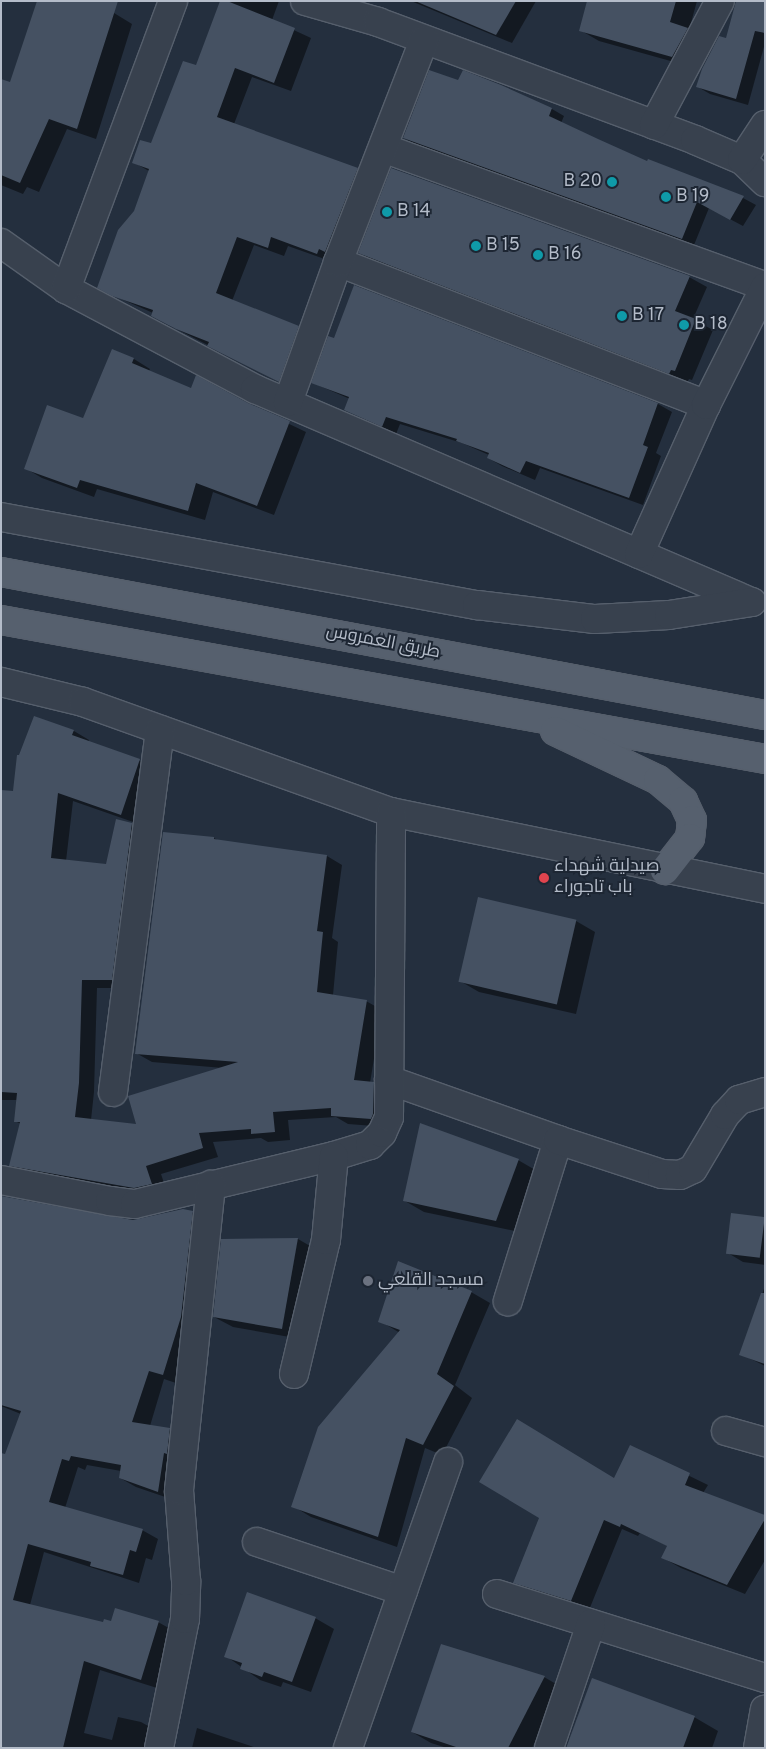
<!DOCTYPE html>
<meta charset="utf-8">
<style>
body{margin:0}
#map{position:relative;width:766px;height:1749px;overflow:hidden;background:#242f3e;font-family:Overpass,Cairo,sans-serif}
div>[style]{position:absolute}
[style*='--x']{left:calc(var(--x)*1px);top:calc(var(--y)*1px);width:calc(var(--w)*1px);rotate:calc(var(--a)*1deg)}
.shadow>*{inset:0;background:#0007}
.building>*{inset:0;background:#455162;transform-origin:0 0}
.roads{filter:drop-shadow(1px 0 #565f6c) drop-shadow(-1px 0 #565f6c) drop-shadow(0 1px #565f6c) drop-shadow(0 -1px #565f6c)}
.minor>*{height:28px;margin:-14px;padding:0 14px;transform-origin:14px;border-radius:14px;background:#38414e}
.major>*{height:28px;margin:-14px;padding:0 14px;transform-origin:14px;border-radius:14px;background:#56606e}
.dots>*{width:14px;height:14px;translate:-50% -50%;box-sizing:border-box;border:2px solid #1d2633;border-radius:50%}
span{translate:-50% -50%;white-space:nowrap;text-align:center;line-height:1.15;-webkit-text-stroke:4px #1d2633;paint-order:stroke}
.poi-label{font-size:18px;color:#b4bcc9}
.right{translate:-100% -50%;text-align:right}
.left{translate:0 -50%;text-align:left}
.street-label{font-size:18px;color:#b4bcc9}
.frame{position:absolute;inset:0;border:2px solid #b4bcc9;pointer-events:none}
</style>
<div id="map">
<div class="shadow">
<i style="clip-path:polygon(221px 1px,279px 1px,272px 20px,311px 38px,291px 91px,252px 77px,234px 124px,357px 170px,373px 179px,333px 262px,288px 246px,284px 256px,254px 245px,232px 301px,298px 327px,315px 336px,295px 390px,169px 325px,153px 313px,115px 296px,135px 211px,149px 171px,133px 162px,151px 145px,196px 67px)"></i>
<i style="clip-path:polygon(411px 1px,536px 1px,512px 43px)"></i>
<i style="clip-path:polygon(588px 1px,697px 1px,689px 30px,692px 67px,599px 41px,580px 30px)"></i>
<i style="clip-path:polygon(765px 1px,765px 43px,748px 105px,710px 94px,698px 87px,727px 40px)"></i>
<i style="clip-path:polygon(114px 13px,132px 24px,96px 139px,67px 129px,39px 192px,27px 187px,23px 194px,1px 185px,1px 80px,10px 84px)"></i>
<i style="clip-path:polygon(459px 81px,552px 109px,564px 116px,561px 123px,647px 162px,648px 160px,743px 198px,756px 205px,743px 226px,709px 208px,694px 245px,417px 145px,404px 138px)"></i>
<i style="clip-path:polygon(360px 253px,689px 277px,707px 287px,693px 319px,713px 330px,692px 380px,689px 379px,687px 383px,377px 263px)"></i>
<i style="clip-path:polygon(354px 286px,658px 404px,672px 412px,656px 453px,661px 456px,643px 505px,540px 468px,535px 480px,502px 466px,488px 458px,489px 455px,462px 443px,400px 424px,396px 434px,346px 410px,350px 399px,313px 383px,335px 340px)"></i>
<i style="clip-path:polygon(113px 350px,134px 359px,150px 369px,149px 371px,192px 390px,247px 404px,306px 432px,274px 515px,213px 492px,205px 520px,97px 489px,94px 497px,42px 478px,25px 468px,83px 419px)"></i>
<i style="clip-path:polygon(35px 717px,74px 731px,89px 740px,88px 742px,140px 761px,155px 769px,136px 823px,73px 801px,66px 861px,107px 866px,132px 824px,147px 833px,127px 988px,97px 988px,94px 1092px,91px 1120px,138px 1126px,223px 1068px,152px 1062px,136px 1053px,214px 838px,219px 841px,327px 856px,342px 865px,332px 938px,338px 942px,333px 995px,366px 1001px,382px 1010px,370px 1083px,389px 1092px,387px 1127px,348px 1124px,336px 1117px,288px 1120px,290px 1140px,268px 1142px,261px 1138px,213px 1142px,218px 1157px,161px 1174px,167px 1192px,150px 1196px,26px 1174px,10px 1165px,21px 1124px,15px 1121px,18px 1100px,1px 1100px,1px 956px,14px 792px)"></i>
<i style="clip-path:polygon(576px 921px,595px 932px,576px 1014px,479px 992px,460px 981px)"></i>
<i style="clip-path:polygon(518px 1160px,537px 1171px,515px 1231px,424px 1212px,405px 1201px)"></i>
<i style="clip-path:polygon(1px 1197px,108px 1218px,138px 1220px,192px 1212px,208px 1221px,179px 1384px,164px 1379px,150px 1426px,169px 1429px,185px 1439px,174px 1500px,136px 1487px,120px 1478px,121px 1471px,87px 1465px,85px 1470px,78px 1467px,65px 1508px,142px 1530px,158px 1539px,152px 1560px,146px 1558px,139px 1583px,44px 1552px,30px 1605px,104px 1624px,158px 1622px,174px 1631px,157px 1688px,100px 1670px,84px 1733px,112px 1740px,118px 1717px,141px 1722px,157px 1731px,153px 1748px,4px 1748px,6px 1456px,21px 1414px,1px 1406px)"></i>
<i style="clip-path:polygon(765px 1218px,765px 1265px,743px 1262px,728px 1253px)"></i>
<i style="clip-path:polygon(298px 1239px,317px 1250px,301px 1339px,233px 1327px,214px 1317px,222px 1240px)"></i>
<i style="clip-path:polygon(765px 1286px,765px 1366px,741px 1354px)"></i>
<i style="clip-path:polygon(471px 1292px,490px 1303px,455px 1385px,472px 1398px,442px 1455px,425px 1448px,397px 1547px,311px 1517px,293px 1506px,400px 1333px,380px 1321px)"></i>
<i style="clip-path:polygon(630px 1447px,708px 1485px,703px 1493px,765px 1516px,765px 1560px,745px 1594px,681px 1568px,663px 1558px,668px 1546px,640px 1533px,638px 1536px,622px 1529px,589px 1610px,532px 1592px,515px 1582px,615px 1479px)"></i>
<i style="clip-path:polygon(315px 1618px,334px 1629px,311px 1692px,283px 1682px,281px 1687px,260px 1680px,226px 1656px)"></i>
<i style="clip-path:polygon(544px 1677px,563px 1688px,532px 1748px,447px 1748px,431px 1743px,412px 1732px)"></i>
<i style="clip-path:polygon(593px 1680px,694px 1717px,718px 1731px,712px 1748px,566px 1748px)"></i>
<i style="clip-path:polygon(197px 1728px,257px 1748px,192px 1748px)"></i>
</div>
<div class="building">
<i style="clip-path:polygon(37px 1px,118px 1px,77px 129px,49px 119px,20px 183px,1px 175px,1px 79px,10px 82px)"></i>
<i style="clip-path:polygon(220px 1px,227px 1px,295px 28px,274px 83px,235px 68px,217px 117px,358px 168px,325px 252px,319px 249px,317px 254px,271px 237px,268px 248px,237px 237px,216px 293px,299px 326px,279px 382px,207px 346px,209px 342px,176px 329px,151px 316px,153px 310px,112px 296px,97px 288px,118px 230px,134px 211px,149px 169px,132px 163px,140px 140px,151px 143px,183px 61px,196px 65px)"></i>
<i style="clip-path:polygon(415px 1px,516px 1px,496px 35px)"></i>
<i style="clip-path:polygon(587px 1px,676px 1px,670px 22px,688px 28px,672px 57px,579px 31px)"></i>
<i style="clip-path:polygon(736px 1px,765px 1px,765px 33px,755px 31px,736px 99px,696px 87px,702px 69px,719px 36px,726px 38px)"></i>
<i style="clip-path:polygon(429px 70px,458px 80px,463px 70px,501px 85px,552px 108px,549px 116px,598px 139px,647px 161px,648px 159px,744px 196px,730px 220px,697px 202px,682px 239px,403px 138px)"></i>
<i style="clip-path:polygon(391px 168px,690px 276px,675px 311px,696px 319px,675px 371px,671px 370px,669px 374px,358px 253px)"></i>
<i style="clip-path:polygon(354px 285px,658px 403px,643px 445px,648px 447px,629px 498px,526px 461px,520px 473px,487px 458px,489px 453px,456px 441px,457px 439px,386px 417px,382px 427px,344px 410px,349px 397px,311px 383px,328px 336px,334px 338px)"></i>
<i style="clip-path:polygon(112px 349px,134px 358px,132px 363px,191px 388px,196px 375px,248px 403px,290px 421px,257px 506px,196px 483px,188px 511px,80px 480px,77px 488px,24px 469px,47px 405px,83px 418px)"></i>
<i style="clip-path:polygon(34px 716px,74px 730px,72px 735px,140px 759px,121px 815px,58px 793px,51px 858px,106px 864px,116px 819px,132px 823px,112px 980px,82px 980px,79px 1083px,75px 1117px,136px 1124px,128px 1096px,238px 1062px,135px 1054px,163px 832px,214px 837px,214px 839px,327px 855px,317px 931px,323px 932px,317px 992px,367px 1000px,354px 1080px,374px 1082px,373px 1114px,371px 1119px,331px 1116px,331px 1108px,273px 1112px,275px 1132px,251px 1134px,251px 1129px,199px 1133px,203px 1148px,146px 1166px,152px 1184px,134px 1188px,9px 1166px,20px 1122px,14px 1122px,17px 1093px,1px 1092px,1px 790px,13px 791px,17px 755px,19px 755px)"></i>
<i style="left:478px;top:897px;width:101px;height:87px;rotate:13deg"></i>
<i style="clip-path:polygon(420px 1123px,519px 1159px,496px 1221px,403px 1201px)"></i>
<i style="clip-path:polygon(1px 1196px,133px 1220px,183px 1209px,193px 1211px,181px 1317px,163px 1375px,149px 1371px,132px 1422px,170px 1428px,167px 1454px,164px 1453px,158px 1492px,119px 1478px,121px 1465px,71px 1456px,69px 1461px,62px 1459px,49px 1502px,143px 1529px,136px 1552px,130px 1550px,123px 1575px,90px 1566px,91px 1562px,28px 1544px,13px 1600px,103px 1622px,104px 1619px,111px 1621px,115px 1608px,159px 1621px,141px 1680px,84px 1661px,63px 1748px,1px 1748px,1px 1453px,5px 1454px,21px 1411px,1px 1405px)"></i>
<i style="left:731px;top:1213px;width:34px;height:41px;rotate:7deg"></i>
<i style="clip-path:polygon(298px 1238px,282px 1329px,213px 1317px,221px 1239px)"></i>
<i style="clip-path:polygon(398px 1261px,472px 1291px,437px 1374px,454px 1386px,423px 1445px,406px 1438px,378px 1537px,291px 1507px,318px 1427px,400px 1330px,378px 1322px)"></i>
<i style="clip-path:polygon(761px 1293px,765px 1293px,765px 1364px,739px 1355px)"></i>
<i style="clip-path:polygon(517px 1419px,614px 1478px,630px 1445px,690px 1473px,685px 1485px,765px 1515px,765px 1519px,727px 1585px,661px 1558px,667px 1546px,621px 1524px,620px 1527px,604px 1520px,571px 1601px,513px 1583px,539px 1518px,479px 1482px)"></i>
<i style="clip-path:polygon(247px 1592px,316px 1617px,292px 1682px,264px 1672px,262px 1677px,240px 1669px,242px 1663px,224px 1657px)"></i>
<i style="clip-path:polygon(441px 1644px,545px 1676px,508px 1748px,459px 1748px,411px 1732px)"></i>
<i style="clip-path:polygon(592px 1678px,695px 1716px,683px 1748px,566px 1748px)"></i>
</div>
<div class="roads">
<div class="minor">
<i style="--x:305;--y:1;--w:76;--a:16"></i>
<i style="--x:378;--y:22;--w:338;--a:20.4"></i>
<i style="--x:695;--y:140;--w:51;--a:23.1"></i>
<i style="--x:742;--y:160;--w:32;--a:44"></i>
<i style="--x:654;--y:125;--w:140;--a:-62"></i>
<i style="--x:383;--y:148;--w:406;--a:19.9"></i>
<i style="--x:742;--y:160;--w:42;--a:-56.7"></i>
<i style="--x:1;--y:243;--w:80;--a:35.3"></i>
<i style="--x:66;--y:289;--w:214;--a:27.9"></i>
<i style="--x:255;--y:389;--w:540;--a:23.24"></i>
<i style="--x:338;--y:262;--w:395;--a:21.2"></i>
<i style="--x:66;--y:289;--w:307;--a:-69.6"></i>
<i style="--x:288;--y:402;--w:149;--a:-70.3"></i>
<i style="--x:338;--y:262;--w:238;--a:-68.8"></i>
<i style="--x:1;--y:517;--w:484;--a:10.5"></i>
<i style="--x:477;--y:605;--w:119;--a:6.8"></i>
<i style="--x:595;--y:619;--w:74;--a:-3.1"></i>
<i style="--x:669;--y:615;--w:84;--a:-8.9"></i>
<i style="--x:639;--y:554;--w:163;--a:-65.8"></i>
<i style="--x:706;--y:405;--w:132;--a:-63.4"></i>
<i style="--x:1;--y:682;--w:84;--a:13.7"></i>
<i style="--x:83;--y:702;--w:327;--a:19.7"></i>
<i style="--x:391;--y:812;--w:382;--a:11.6"></i>
<i style="--x:389;--y:1080;--w:179;--a:19.5"></i>
<i style="--x:558;--y:1140;--w:169;--a:107.3"></i>
<i style="--x:113;--y:1092;--w:365;--a:-82.6"></i>
<i style="--x:558;--y:1140;--w:109;--a:18.1"></i>
<i style="--x:662;--y:1174;--w:18;--a:3"></i>
<i style="--x:680;--y:1175;--w:14;--a:-25"></i>
<i style="--x:693;--y:1169;--w:63;--a:-59.3"></i>
<i style="--x:725;--y:1115;--w:21;--a:-47"></i>
<i style="--x:739;--y:1100;--w:27;--a:-17"></i>
<i style="--x:1;--y:1180;--w:111;--a:10.9"></i>
<i style="--x:110;--y:1201;--w:25;--a:7"></i>
<i style="--x:135;--y:1204;--w:205;--a:-13.6"></i>
<i style="--x:334;--y:1156;--w:38;--a:-17"></i>
<i style="--x:370;--y:1145;--w:17;--a:-45"></i>
<i style="--x:382;--y:1133;--w:17;--a:-66"></i>
<i style="--x:389;--y:1117;--w:305;--a:-89.6"></i>
<i style="--x:294;--y:1374;--w:138;--a:-76.6"></i>
<i style="--x:326;--y:1240;--w:84;--a:-84.6"></i>
<i style="--x:726;--y:1431;--w:41;--a:15.8"></i>
<i style="--x:257;--y:1542;--w:154;--a:18.6"></i>
<i style="--x:497;--y:1594;--w:281;--a:17.4"></i>
<i style="--x:159;--y:1748;--w:132;--a:-78.6"></i>
<i style="--x:185;--y:1619;--w:38;--a:-88"></i>
<i style="--x:186;--y:1581;--w:91;--a:-94.4"></i>
<i style="--x:179;--y:1490;--w:307;--a:-84"></i>
<i style="--x:348;--y:1748;--w:303;--a:-70.7"></i>
<i style="--x:549;--y:1748;--w:131;--a:-71.3"></i>
<i style="--x:758;--y:1748;--w:39;--a:-80"></i>
</div>
<div class="major">
<i style="--x:1;--y:572;--w:777;--a:10.6"></i>
<i style="--x:1;--y:620;--w:777;--a:10.31"></i>
<i style="--x:555;--y:731;--w:114;--a:25.4"></i>
<i style="--x:658;--y:780;--w:33;--a:40"></i>
<i style="--x:683;--y:801;--w:21;--a:65"></i>
<i style="--x:692;--y:820;--w:18;--a:96"></i>
<i style="--x:690;--y:838;--w:41;--a:128"></i>
</div>
</div>
<div class="dots">
<i style="left:612px;top:182px;background:#0f9aa8"></i>
<i style="left:666px;top:197px;background:#0f9aa8"></i>
<i style="left:387px;top:212px;background:#0f9aa8"></i>
<i style="left:476px;top:246px;background:#0f9aa8"></i>
<i style="left:538px;top:255px;background:#0f9aa8"></i>
<i style="left:622px;top:316px;background:#0f9aa8"></i>
<i style="left:684px;top:325px;background:#0f9aa8"></i>
<i style="left:544px;top:878px;background:#e0444e"></i>
<i style="left:368px;top:1281px;background:#6b7280"></i>
</div>
<div class="poi-label">
<span class="right" style="left:602px;top:182px">B 20</span>
<span class="left" style="left:676px;top:197px">B 19</span>
<span class="left" style="left:397px;top:212px">B 14</span>
<span class="left" style="left:486px;top:246px">B 15</span>
<span class="left" style="left:548px;top:255px">B 16</span>
<span class="left" style="left:632px;top:316px">B 17</span>
<span class="left" style="left:694px;top:325px">B 18</span>
<span class="left" style="left:554px;top:878px">صيدلية شهداء<br>باب تاجوراء</span>
<span class="left" style="left:378px;top:1281px">مسجد القلعي</span>
</div>
<div class="street-label">
<span style="left:383px;top:643px;rotate:11deg">طريق العمروس</span>
</div>
<div class="frame"></div>
</div>
